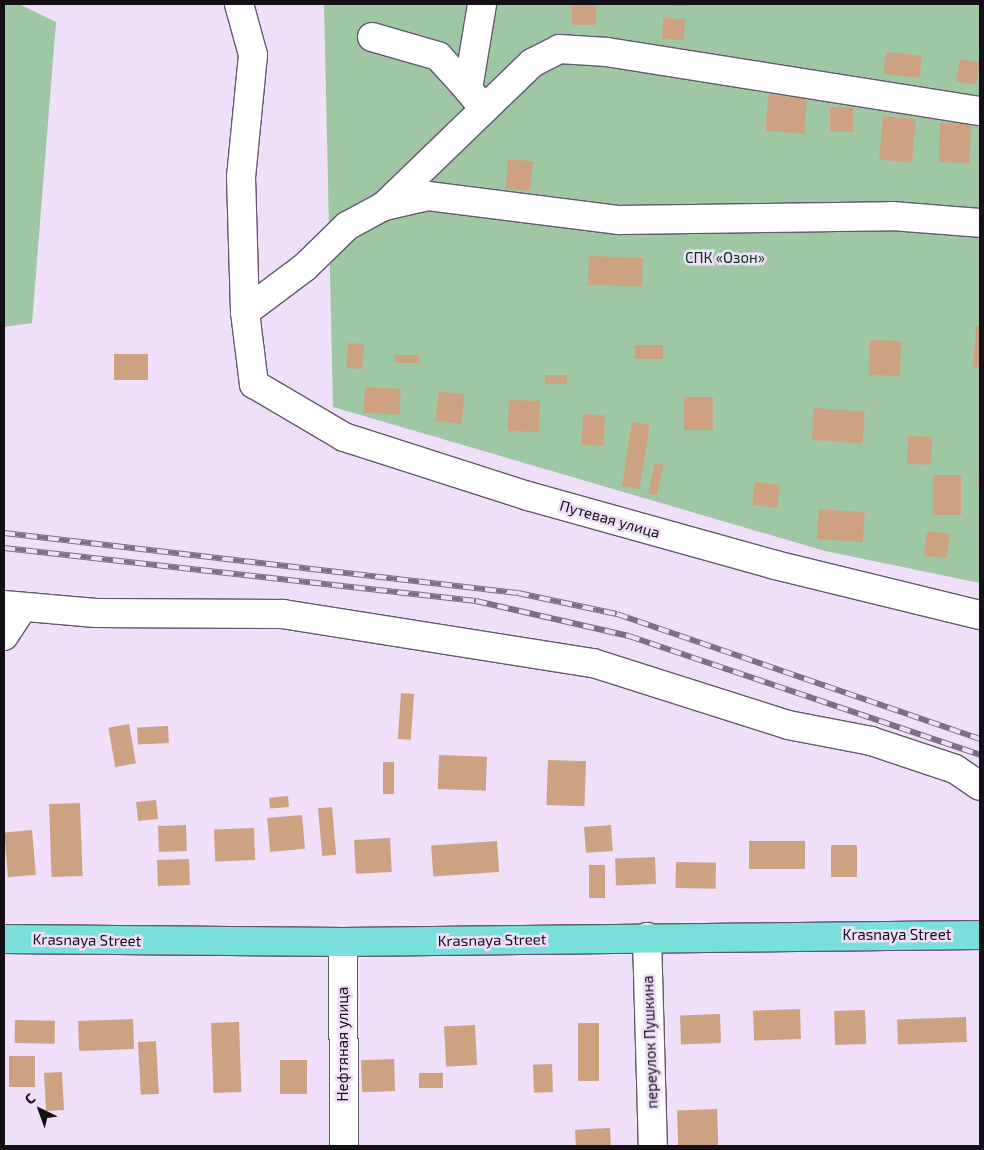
<!DOCTYPE html>
<meta charset="utf-8">
<style>
body{margin:0}
#map{position:relative;width:984px;height:1150px;overflow:hidden;background:#efdff8;font-family:"Exo 2",sans-serif}
div>[style]{position:absolute}
[style*='--x']{left:calc(var(--x)*1px);top:calc(var(--y)*1px);width:calc(var(--w)*1px);rotate:calc(var(--a)*1deg)}
.green>*{inset:0;background:#a0c7a4}
.building>*{inset:0;background:#cda282;transform-origin:0 0}
.roads{filter:drop-shadow(1px 0 #65576d) drop-shadow(-1px 0 #65576d) drop-shadow(0 1px #65576d) drop-shadow(0 -1px #65576d)}
.minor>*{height:28px;margin:-14px;padding:0 14px;transform-origin:14px;border-radius:14px;background:#fff}
.major>*{height:28px;margin:-14px;padding:0 14px;transform-origin:14px;border-radius:14px;background:#79dfda}
.rail>*{height:5.5px;margin-top:-2.75px;transform-origin:0;background:repeating-linear-gradient(90deg,#efdff8 0 11px,#7c7182 0 22px);box-sizing:border-box;border-block:1px solid #7c7182}
span{translate:-50% -50%;white-space:nowrap;text-align:center;line-height:1.15;-webkit-text-stroke:5px #efdff8;paint-order:stroke}
.park-label{font-size:15px;color:#063613}
.street-label{font-size:15px;color:#150f18}
.frame{position:absolute;inset:0;border:5px solid #150f18;pointer-events:none}
.north{position:absolute;left:15px;top:1085px;width:50px;height:50px;-webkit-text-stroke:4px #efdff8;paint-order:stroke;rotate:318deg;font-size:14px;font-weight:700;line-height:20px;text-align:center;color:#150f18}
.north::after{content:'';display:block;margin:auto;width:18px;height:22px;background:#150f18;clip-path:polygon(50% 0,100% 100%,50% 72%,0 100%)}
</style>
<div id="map">
<div class="green">
<i style="clip-path:polygon(4px 4px,19px 4px,56px 22px,32px 323px,4px 327px)"></i>
<i style="clip-path:polygon(324px 4px,980px 4px,980px 583px,825px 551px,333px 407px)"></i>
</div>
<div class="building">
<i style="left:572px;top:4px;width:24px;height:21px"></i>
<i style="left:672px;top:4px;width:14px;height:2px"></i>
<i style="left:663px;top:18px;width:22px;height:21px;rotate:3deg"></i>
<i style="left:886px;top:52px;width:36px;height:22px;rotate:6deg"></i>
<i style="left:960px;top:59px;width:20px;height:23px;rotate:9deg"></i>
<i style="left:768px;top:95px;width:39px;height:36px;rotate:4deg"></i>
<i style="left:830px;top:107px;width:23px;height:25px"></i>
<i style="left:883px;top:116px;width:33px;height:44px;rotate:5deg"></i>
<i style="left:940px;top:123px;width:31px;height:39px;rotate:2deg"></i>
<i style="left:508px;top:159px;width:25px;height:30px;rotate:5deg"></i>
<i style="left:589px;top:256px;width:54px;height:29px;rotate:2deg"></i>
<i style="clip-path:polygon(976px 326px,980px 326px,980px 367px,973px 367px)"></i>
<i style="left:870px;top:340px;width:31px;height:35px;rotate:2deg"></i>
<i style="left:348px;top:343px;width:16px;height:25px;rotate:4deg"></i>
<i style="left:635px;top:345px;width:28px;height:14px"></i>
<i style="left:148px;top:354px;width:26px;height:34px;rotate:90deg"></i>
<i style="left:395px;top:355px;width:24px;height:8px"></i>
<i style="left:545px;top:375px;width:22px;height:9px"></i>
<i style="left:365px;top:387px;width:36px;height:26px;rotate:3deg"></i>
<i style="left:439px;top:391px;width:26px;height:30px;rotate:7deg"></i>
<i style="left:684px;top:397px;width:29px;height:33px"></i>
<i style="left:509px;top:400px;width:31px;height:31px;rotate:2deg"></i>
<i style="left:814px;top:408px;width:51px;height:32px;rotate:4deg"></i>
<i style="left:583px;top:414px;width:22px;height:31px;rotate:3deg"></i>
<i style="left:632px;top:422px;width:18px;height:65px;rotate:9deg"></i>
<i style="left:908px;top:436px;width:24px;height:28px;rotate:2deg"></i>
<i style="left:655px;top:463px;width:9px;height:31px;rotate:13deg"></i>
<i style="clip-path:polygon(979px 470px,980px 470px,980px 486px,978px 486px)"></i>
<i style="left:933px;top:475px;width:28px;height:40px"></i>
<i style="left:755px;top:482px;width:25px;height:23px;rotate:7deg"></i>
<i style="left:819px;top:509px;width:46px;height:30px;rotate:4deg"></i>
<i style="left:927px;top:531px;width:23px;height:25px;rotate:7deg"></i>
<i style="left:401px;top:693px;width:13px;height:46px;rotate:4deg"></i>
<i style="left:129px;top:724px;width:40px;height:21px;rotate:80deg"></i>
<i style="left:168px;top:726px;width:17px;height:31px;rotate:87deg"></i>
<i style="left:439px;top:755px;width:48px;height:34px;rotate:2deg"></i>
<i style="left:548px;top:760px;width:38px;height:45px;rotate:2deg"></i>
<i style="left:383px;top:762px;width:11px;height:32px"></i>
<i style="left:288px;top:796px;width:11px;height:19px;rotate:85deg"></i>
<i style="left:156px;top:800px;width:19px;height:20px;rotate:84deg"></i>
<i style="left:80px;top:803px;width:73px;height:31px;rotate:88deg"></i>
<i style="left:332px;top:807px;width:48px;height:14px;rotate:85deg"></i>
<i style="left:302px;top:815px;width:34px;height:35px;rotate:85deg"></i>
<i style="left:186px;top:825px;width:26px;height:28px;rotate:88deg"></i>
<i style="left:611px;top:825px;width:26px;height:27px;rotate:86deg"></i>
<i style="left:254px;top:828px;width:32px;height:40px;rotate:88deg"></i>
<i style="left:32px;top:830px;width:45px;height:28px;rotate:85deg"></i>
<i style="left:390px;top:838px;width:34px;height:36px;rotate:87deg"></i>
<i style="left:497px;top:841px;width:31px;height:66px;rotate:86deg"></i>
<i style="left:749px;top:841px;width:56px;height:28px"></i>
<i style="left:831px;top:845px;width:26px;height:32px"></i>
<i style="left:655px;top:857px;width:27px;height:40px;rotate:88deg"></i>
<i style="left:189px;top:859px;width:26px;height:32px;rotate:88deg"></i>
<i style="left:676px;top:862px;width:40px;height:26px;rotate:1deg"></i>
<i style="left:589px;top:865px;width:16px;height:33px"></i>
<i style="left:800px;top:1009px;width:30px;height:47px;rotate:88deg"></i>
<i style="left:865px;top:1010px;width:34px;height:31px;rotate:88deg"></i>
<i style="left:720px;top:1014px;width:29px;height:40px;rotate:88deg"></i>
<i style="left:966px;top:1017px;width:25px;height:69px;rotate:88deg"></i>
<i style="left:133px;top:1019px;width:30px;height:55px;rotate:88deg"></i>
<i style="left:15px;top:1020px;width:40px;height:23px;rotate:1deg"></i>
<i style="left:239px;top:1022px;width:70px;height:28px;rotate:88deg"></i>
<i style="left:578px;top:1023px;width:21px;height:58px"></i>
<i style="left:475px;top:1025px;width:40px;height:31px;rotate:87deg"></i>
<i style="left:156px;top:1041px;width:53px;height:18px;rotate:87deg"></i>
<i style="left:9px;top:1056px;width:26px;height:31px"></i>
<i style="left:394px;top:1059px;width:32px;height:33px;rotate:88deg"></i>
<i style="left:307px;top:1060px;width:34px;height:27px;rotate:90deg"></i>
<i style="left:552px;top:1064px;width:28px;height:19px;rotate:88deg"></i>
<i style="left:62px;top:1072px;width:38px;height:18px;rotate:87deg"></i>
<i style="left:419px;top:1073px;width:24px;height:15px"></i>
<i style="left:717px;top:1109px;width:37px;height:40px;rotate:88deg"></i>
<i style="left:610px;top:1128px;width:18px;height:35px;rotate:87deg"></i>
</div>
<div class="roads">
<div class="minor">
<i style="--x:239;--y:4;--w:53;--a:74.6"></i>
<i style="--x:253;--y:55;--w:123;--a:95.6"></i>
<i style="--x:241;--y:177;--w:135;--a:88.3"></i>
<i style="--x:245;--y:312;--w:73;--a:82.9"></i>
<i style="--x:254;--y:384;--w:104;--a:30.5"></i>
<i style="--x:344;--y:437;--w:193;--a:17.8"></i>
<i style="--x:528;--y:496;--w:256;--a:15.6"></i>
<i style="--x:775;--y:565;--w:211;--a:13.7"></i>
<i style="--x:372;--y:37;--w:69;--a:16.1"></i>
<i style="--x:438;--y:56;--w:45;--a:47.7"></i>
<i style="--x:476;--y:99;--w:13;--a:-129"></i>
<i style="--x:468;--y:89;--w:86;--a:-80.6"></i>
<i style="--x:384;--y:206;--w:206;--a:-44"></i>
<i style="--x:532;--y:63;--w:30;--a:-27"></i>
<i style="--x:559;--y:49;--w:48;--a:3.6"></i>
<i style="--x:607;--y:52;--w:378;--a:9"></i>
<i style="--x:245;--y:312;--w:75;--a:-36.9"></i>
<i style="--x:305;--y:267;--w:59;--a:-44.3"></i>
<i style="--x:347;--y:226;--w:42;--a:-28.4"></i>
<i style="--x:384;--y:206;--w:45;--a:-12.8"></i>
<i style="--x:428;--y:196;--w:193;--a:7.2"></i>
<i style="--x:619;--y:220;--w:273;--a:-0.8"></i>
<i style="--x:892;--y:216;--w:88;--a:4.5"></i>
<i style="--x:4;--y:605;--w:92;--a:5"></i>
<i style="--x:96;--y:613;--w:187;--a:0.3"></i>
<i style="--x:283;--y:614;--w:314;--a:9"></i>
<i style="--x:593;--y:663;--w:205;--a:17.6"></i>
<i style="--x:788;--y:725;--w:85;--a:10.9"></i>
<i style="--x:871;--y:741;--w:89;--a:18.4"></i>
<i style="--x:955;--y:769;--w:30;--a:34"></i>
<i style="--x:4;--y:636;--w:31;--a:-57"></i>
<i style="--x:647;--y:937;--w:209;--a:88.4"></i>
<i style="--x:343;--y:942;--w:204;--a:89.7"></i>
</div>
<div class="major">
<i style="--x:4;--y:939;--w:339;--a:0.5"></i>
<i style="--x:343;--y:942;--w:637;--a:-0.63"></i>
</div>
</div>
<div class="rail">
<i style="--x:4;--y:533;--w:517;--a:6.66"></i>
<i style="--x:518;--y:593;--w:101;--a:12"></i>
<i style="--x:617;--y:614;--w:384;--a:19"></i>
<i style="--x:4;--y:548;--w:475;--a:6.4"></i>
<i style="--x:476;--y:601;--w:157;--a:12.9"></i>
<i style="--x:629;--y:636;--w:371;--a:18.7"></i>
</div>
<div class="park-label">
<span style="left:725px;top:258px">СПК «Озон»</span>
</div>
<div class="street-label">
<span style="left:610px;top:519px;rotate:16deg">Путевая улица</span>
<span style="left:897px;top:935px">Krasnaya Street</span>
<span style="left:87px;top:940px;rotate:1deg">Krasnaya Street</span>
<span style="left:492px;top:940px;rotate:-1deg">Krasnaya Street</span>
<span style="left:650px;top:1042px;rotate:-92deg">переулок Пушкина</span>
<span style="left:343px;top:1044px;rotate:-90deg">Нефтяная улица</span>
</div>
<div class="frame"></div>
<div class="north">С</div>
</div>
